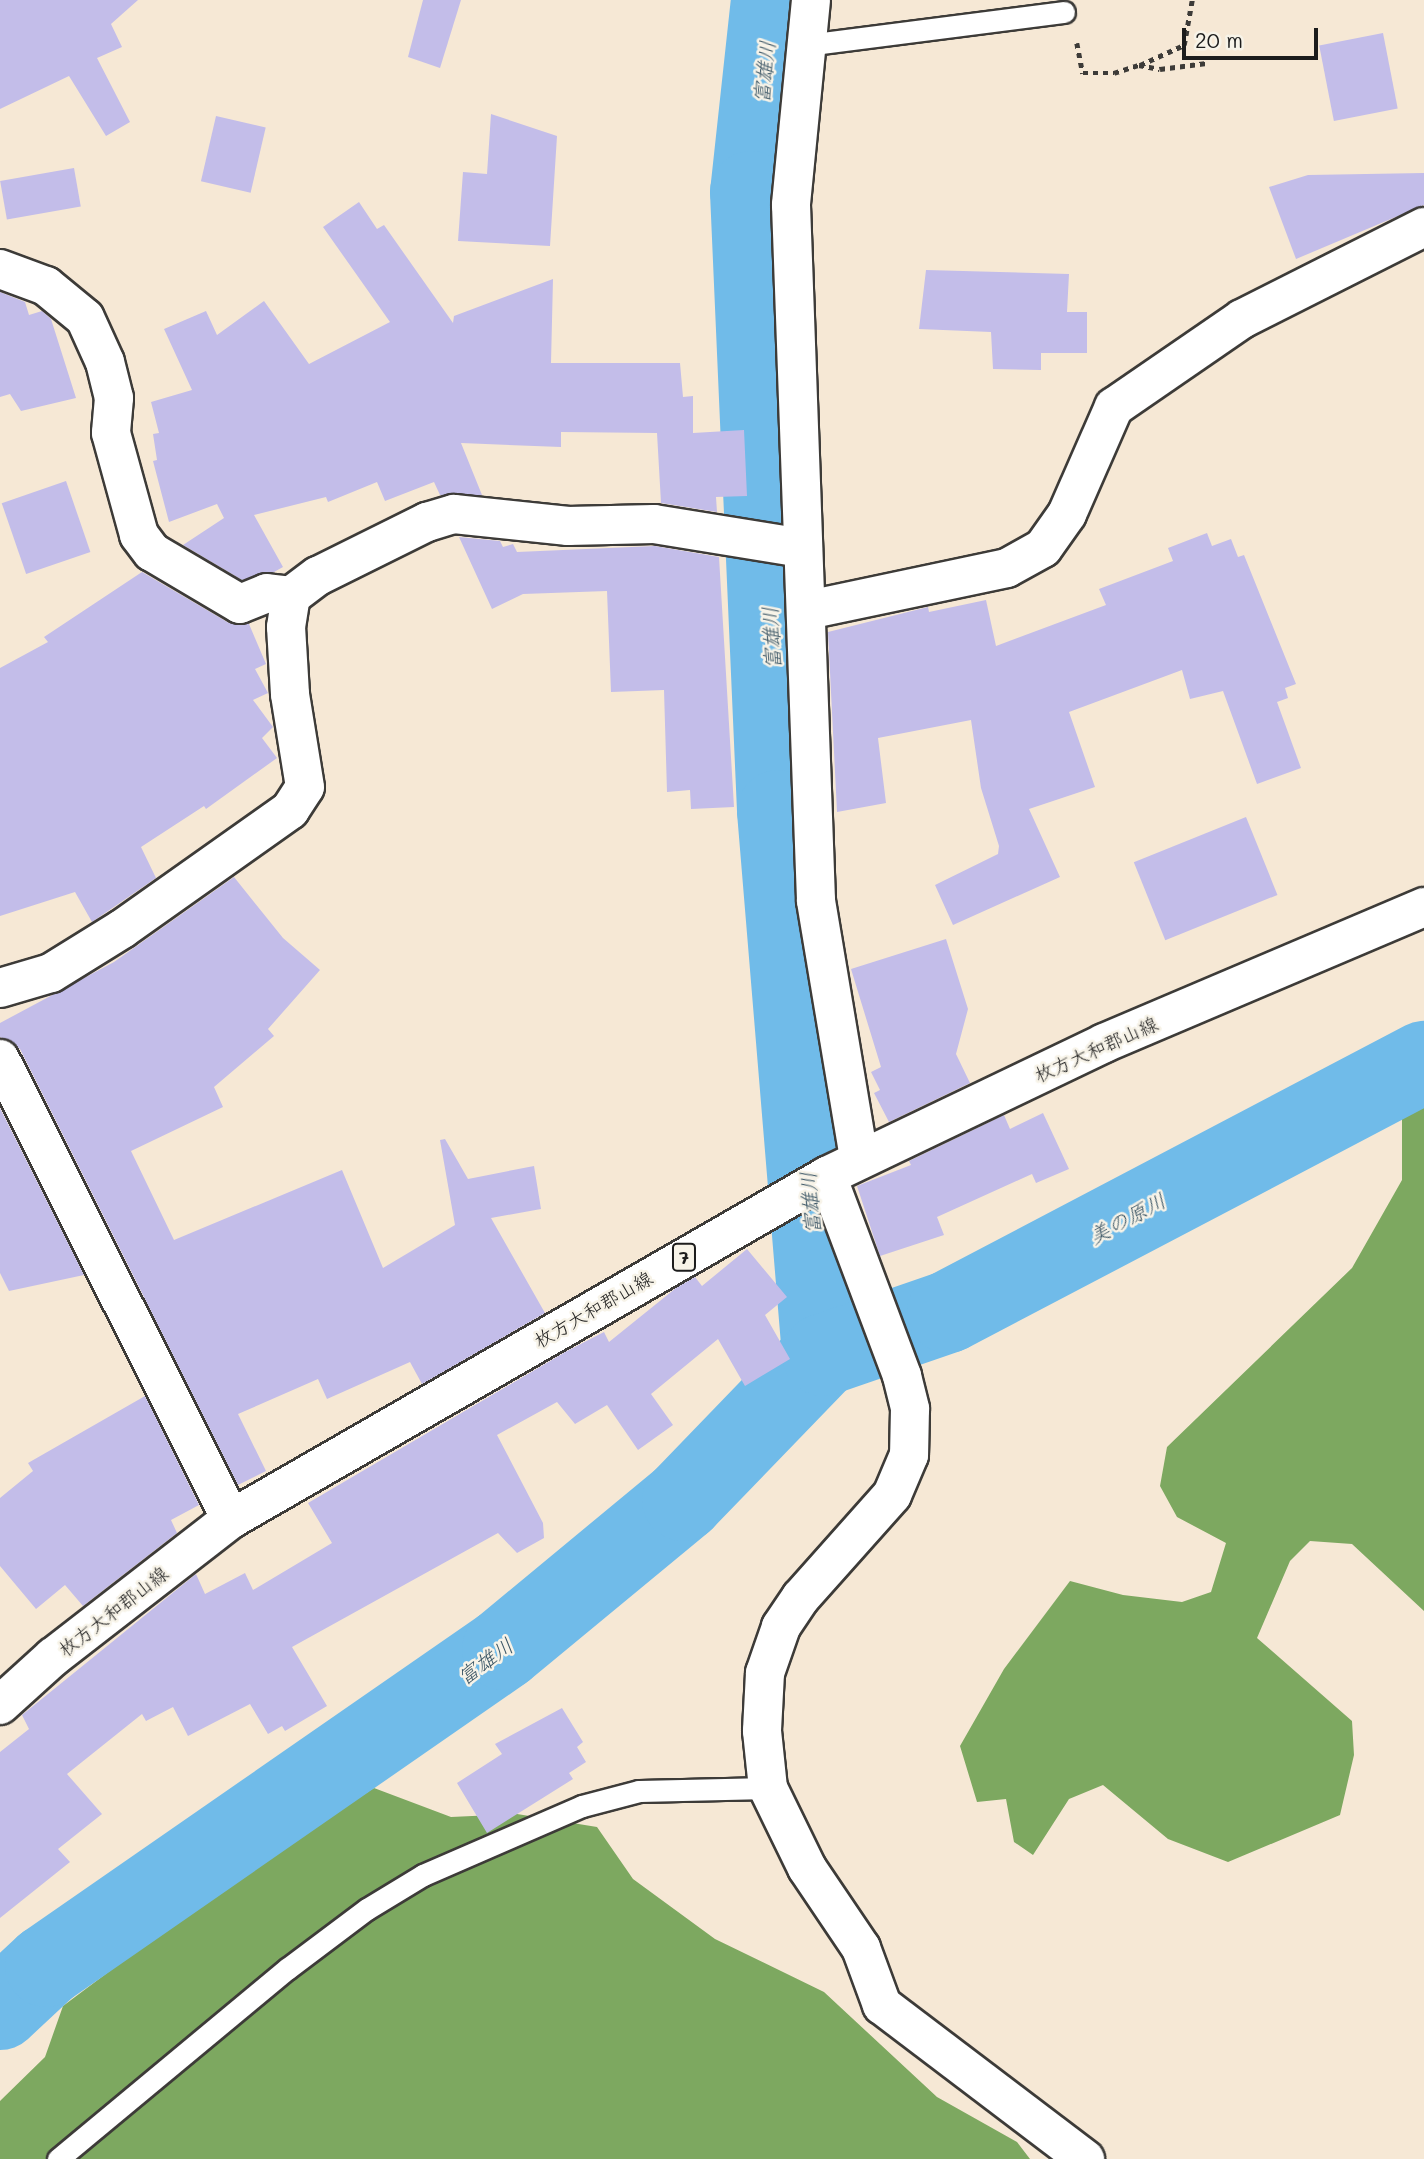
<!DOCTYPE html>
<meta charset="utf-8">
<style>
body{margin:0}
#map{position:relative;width:1424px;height:2159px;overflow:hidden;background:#f6e8d5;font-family:Mali,"Klee One",sans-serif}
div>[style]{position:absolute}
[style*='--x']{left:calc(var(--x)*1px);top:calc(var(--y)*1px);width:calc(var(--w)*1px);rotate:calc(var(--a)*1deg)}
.forest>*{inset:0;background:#7da860}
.river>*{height:82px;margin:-41px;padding:0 41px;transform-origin:41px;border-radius:41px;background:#70bbe9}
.building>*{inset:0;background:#c3bde9;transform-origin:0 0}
.path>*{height:4.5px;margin-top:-2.25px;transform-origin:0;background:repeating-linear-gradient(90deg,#3d3b38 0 5px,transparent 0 10px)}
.roads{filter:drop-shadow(2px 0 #3d3b38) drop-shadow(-2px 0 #3d3b38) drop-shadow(0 2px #3d3b38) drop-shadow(0 -2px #3d3b38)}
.service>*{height:21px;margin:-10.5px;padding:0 10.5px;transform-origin:10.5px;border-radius:10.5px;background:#fff}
.minor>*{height:38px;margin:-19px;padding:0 19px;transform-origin:19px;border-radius:19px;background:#fff}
.primary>*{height:38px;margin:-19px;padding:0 19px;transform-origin:19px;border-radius:19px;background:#fff}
span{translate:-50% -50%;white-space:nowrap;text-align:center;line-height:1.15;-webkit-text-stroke:5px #f7f3e8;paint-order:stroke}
.shield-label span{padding:2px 5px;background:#f7f3e8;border:2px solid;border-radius:5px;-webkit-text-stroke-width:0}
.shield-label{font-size:18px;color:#1c1c1c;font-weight:700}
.street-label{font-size:19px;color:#1c1c1c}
.water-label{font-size:21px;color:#395464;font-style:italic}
.scale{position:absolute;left:1182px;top:28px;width:136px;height:32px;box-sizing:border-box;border:4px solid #1c1c1c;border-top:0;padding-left:9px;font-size:21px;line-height:24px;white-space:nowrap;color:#1c1c1c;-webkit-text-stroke:5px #f7f3e8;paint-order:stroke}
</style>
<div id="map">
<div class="forest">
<i style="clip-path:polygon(1424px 1086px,1424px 1611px,1352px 1544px,1310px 1541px,1290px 1561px,1257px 1638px,1352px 1721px,1354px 1755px,1340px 1815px,1228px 1862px,1168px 1839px,1103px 1785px,1069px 1799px,1033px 1855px,1014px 1842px,1006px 1799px,977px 1802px,960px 1746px,1004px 1669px,1070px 1581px,1123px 1595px,1182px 1602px,1211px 1592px,1226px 1543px,1177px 1517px,1160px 1486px,1167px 1447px,1352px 1268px,1402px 1180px,1402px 1098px)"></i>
<i style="clip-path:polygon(374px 1788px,451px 1817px,517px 1814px,597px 1827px,633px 1879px,715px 1939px,824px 1992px,937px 2097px,1017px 2142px,1030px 2159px,0 2159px,0 2101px,45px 2057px,63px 2006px,235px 1877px)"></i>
</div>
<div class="river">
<i style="--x:772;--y:0;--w:193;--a:96.2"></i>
<i style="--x:751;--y:192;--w:620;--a:87.5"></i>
<i style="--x:778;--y:811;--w:546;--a:85.27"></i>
<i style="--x:0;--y:2009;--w:63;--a:-43.1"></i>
<i style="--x:46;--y:1966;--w:556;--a:-34.75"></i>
<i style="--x:503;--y:1649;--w:234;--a:-39.6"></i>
<i style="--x:683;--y:1500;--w:202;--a:-46"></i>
<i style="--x:823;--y:1355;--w:132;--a:-19"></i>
<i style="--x:948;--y:1312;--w:538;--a:-27.71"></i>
</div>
<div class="building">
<i style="clip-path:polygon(0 0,138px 0,111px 24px,122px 47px,97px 58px,130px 122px,106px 136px,69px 76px,0 109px)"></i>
<i style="clip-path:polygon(423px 0,461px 0,440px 68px,408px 57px)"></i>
<i style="left:1383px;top:33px;width:77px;height:65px;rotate:79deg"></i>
<i style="clip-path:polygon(491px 114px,557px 136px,550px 246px,458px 241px,463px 172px,487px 174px)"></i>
<i style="left:216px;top:116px;width:51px;height:67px;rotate:13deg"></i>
<i style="left:74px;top:168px;width:39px;height:75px;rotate:80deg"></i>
<i style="clip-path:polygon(1424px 173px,1424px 205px,1296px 259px,1269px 187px,1308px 175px)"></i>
<i style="clip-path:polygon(359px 202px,377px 229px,384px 225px,453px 323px,454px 316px,553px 279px,551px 363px,680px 363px,683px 397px,693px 396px,693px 433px,744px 430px,747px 496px,716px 497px,717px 512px,661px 503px,657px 433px,561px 432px,561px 447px,461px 443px,482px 495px,440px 495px,434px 482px,385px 501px,377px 482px,328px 502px,326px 497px,254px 515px,283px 567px,274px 572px,242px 580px,183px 545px,224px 518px,217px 504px,169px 522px,153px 461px,157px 460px,153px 434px,159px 433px,151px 402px,192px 390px,164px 329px,206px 311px,217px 335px,264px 301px,309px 364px,390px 322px,323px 227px)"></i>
<i style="clip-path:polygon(926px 270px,1069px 274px,1067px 312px,1087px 312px,1087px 353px,1041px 353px,1041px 370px,993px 369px,991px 332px,919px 329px)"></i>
<i style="clip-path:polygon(0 292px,25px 302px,29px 315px,42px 311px,51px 319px,76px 398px,21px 411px,10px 394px,0 397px)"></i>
<i style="left:66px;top:481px;width:75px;height:68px;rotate:71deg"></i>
<i style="clip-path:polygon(1207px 533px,1212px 546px,1231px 539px,1238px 557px,1244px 555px,1296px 684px,1285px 688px,1288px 698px,1277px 702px,1301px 768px,1257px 784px,1223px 691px,1190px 699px,1182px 670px,1069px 712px,1095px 787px,1029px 809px,1060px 877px,953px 925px,935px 885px,998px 854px,999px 846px,981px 788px,971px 720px,878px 738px,886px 803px,837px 812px,828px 632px,928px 607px,929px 612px,986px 600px,996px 646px,1106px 605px,1099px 589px,1173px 561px,1168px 548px)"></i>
<i style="clip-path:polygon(459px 537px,500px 541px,503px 547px,513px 544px,517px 552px,655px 546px,719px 557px,734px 807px,691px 809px,690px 790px,667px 792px,664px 690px,611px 692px,607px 591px,523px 594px,492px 609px)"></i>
<i style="clip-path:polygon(142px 572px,229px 623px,249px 624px,266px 664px,255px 669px,268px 693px,253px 700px,273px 727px,262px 738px,277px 758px,206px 809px,204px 806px,141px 847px,156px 878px,92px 922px,75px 892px,0 916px,0 668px,48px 642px,44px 637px)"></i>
<i style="left:1246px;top:817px;width:84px;height:121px;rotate:68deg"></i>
<i style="clip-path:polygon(234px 877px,283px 938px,320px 970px,268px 1029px,274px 1036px,214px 1087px,223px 1107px,131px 1151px,174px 1240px,342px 1170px,383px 1268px,455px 1225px,440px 1140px,445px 1139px,468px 1179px,534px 1166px,541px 1209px,491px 1218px,545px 1313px,422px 1384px,410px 1362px,327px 1399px,318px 1379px,238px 1414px,266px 1471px,238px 1485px,20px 1049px,0 1037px,0 1023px,114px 962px)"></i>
<i style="clip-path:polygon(946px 939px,968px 1009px,956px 1054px,970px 1083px,889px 1122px,874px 1093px,880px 1090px,871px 1072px,881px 1067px,851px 969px)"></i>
<i style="clip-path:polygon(0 1108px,84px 1275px,9px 1291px,0 1273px)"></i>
<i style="clip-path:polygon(1043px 1113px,1069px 1169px,1036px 1183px,1032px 1174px,937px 1217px,944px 1235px,880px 1256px,857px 1186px,911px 1165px,909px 1161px,1004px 1115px,1010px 1129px)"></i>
<i style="clip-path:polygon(747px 1249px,787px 1297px,765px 1315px,790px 1359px,745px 1386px,718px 1339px,651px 1394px,673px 1425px,638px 1450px,607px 1405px,575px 1424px,557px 1402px,497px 1435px,543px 1523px,544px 1538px,517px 1553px,498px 1533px,292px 1647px,327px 1706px,285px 1731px,282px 1726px,268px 1734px,250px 1704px,188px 1736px,173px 1707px,146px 1721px,142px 1714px,67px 1774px,102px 1814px,58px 1849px,70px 1862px,0 1918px,0 1752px,29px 1729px,22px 1715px,196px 1574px,205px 1594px,245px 1573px,253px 1590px,332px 1543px,308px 1503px,567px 1351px,604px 1332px,609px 1342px,676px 1288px,695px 1277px,702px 1286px)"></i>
<i style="clip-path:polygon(145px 1396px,199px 1505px,171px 1520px,177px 1533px,83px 1606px,65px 1585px,36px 1609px,0 1566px,0 1498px,33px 1471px,28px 1463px)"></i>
<i style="clip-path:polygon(562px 1708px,583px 1742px,577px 1747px,586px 1762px,569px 1773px,573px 1779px,487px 1833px,457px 1783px,502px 1754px,495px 1744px)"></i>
</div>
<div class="path">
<i style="--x:1077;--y:43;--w:31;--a:79"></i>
<i style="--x:1083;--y:73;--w:31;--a:0"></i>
<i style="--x:1114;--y:73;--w:26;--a:-18"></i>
<i style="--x:1139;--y:65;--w:21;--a:11"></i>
<i style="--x:1160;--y:69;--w:47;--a:-7.3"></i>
<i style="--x:1140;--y:65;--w:48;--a:-24.4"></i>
<i style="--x:1184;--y:45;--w:46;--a:-79.9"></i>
</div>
<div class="roads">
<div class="service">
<i style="--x:806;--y:45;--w:260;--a:-7.3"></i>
<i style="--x:58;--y:2159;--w:298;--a:-39.7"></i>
<i style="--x:287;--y:1969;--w:100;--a:-36.9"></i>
<i style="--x:367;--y:1909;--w:66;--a:-31.3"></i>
<i style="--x:423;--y:1875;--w:173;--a:-23.5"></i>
<i style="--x:582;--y:1806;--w:59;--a:-14.7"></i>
<i style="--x:639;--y:1791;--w:129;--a:-1.3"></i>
</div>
<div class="minor">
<i style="--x:811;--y:0;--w:206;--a:95.6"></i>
<i style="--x:791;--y:205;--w:696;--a:87.94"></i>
<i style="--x:816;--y:901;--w:262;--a:80.5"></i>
<i style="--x:0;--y:269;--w:49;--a:20.3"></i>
<i style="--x:46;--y:286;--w:50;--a:39.4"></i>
<i style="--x:85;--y:318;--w:48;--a:65.6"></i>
<i style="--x:105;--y:362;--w:37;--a:76"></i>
<i style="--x:114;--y:398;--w:35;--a:95"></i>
<i style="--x:111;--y:433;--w:106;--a:74.6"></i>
<i style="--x:139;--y:535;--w:21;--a:53"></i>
<i style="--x:152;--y:552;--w:102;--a:30.6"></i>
<i style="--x:240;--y:604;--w:29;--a:-22"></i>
<i style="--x:267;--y:593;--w:24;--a:7"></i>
<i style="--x:808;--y:610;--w:203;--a:-11.9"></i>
<i style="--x:1007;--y:568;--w:41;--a:-29.1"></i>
<i style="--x:1043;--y:548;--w:42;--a:-54.8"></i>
<i style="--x:1067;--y:514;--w:117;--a:-66.3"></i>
<i style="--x:1114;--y:407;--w:155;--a:-34.5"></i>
<i style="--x:1242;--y:319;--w:204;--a:-26.8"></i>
<i style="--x:0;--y:988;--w:53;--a:-16.4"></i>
<i style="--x:51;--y:973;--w:84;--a:-31.8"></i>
<i style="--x:122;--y:929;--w:206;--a:-35.3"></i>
<i style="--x:290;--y:810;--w:27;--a:-57"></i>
<i style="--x:305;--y:787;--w:94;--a:-99.2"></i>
<i style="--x:290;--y:694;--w:67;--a:-93.4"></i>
<i style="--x:286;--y:627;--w:31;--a:-81"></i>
<i style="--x:291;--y:596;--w:34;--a:-37"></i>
<i style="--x:318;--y:576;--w:122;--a:-26.4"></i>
<i style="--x:427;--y:522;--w:28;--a:-17"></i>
<i style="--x:454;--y:514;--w:115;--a:6"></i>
<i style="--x:568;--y:526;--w:86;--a:-1.3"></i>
<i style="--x:654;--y:524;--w:151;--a:9.2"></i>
<i style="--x:0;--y:1059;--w:515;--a:63.34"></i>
<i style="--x:827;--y:1176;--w:214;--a:69.4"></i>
<i style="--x:902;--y:1376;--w:34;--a:76"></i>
<i style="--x:910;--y:1409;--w:46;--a:91.2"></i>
<i style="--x:909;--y:1455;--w:43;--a:113"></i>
<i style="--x:892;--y:1495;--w:137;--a:131.7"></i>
<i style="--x:801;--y:1597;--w:36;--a:124"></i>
<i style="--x:781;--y:1627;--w:49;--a:109.2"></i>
<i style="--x:765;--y:1673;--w:58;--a:93"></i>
<i style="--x:762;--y:1731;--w:57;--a:84"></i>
<i style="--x:768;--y:1788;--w:89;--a:64"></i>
<i style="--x:807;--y:1868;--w:97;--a:56"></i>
<i style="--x:861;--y:1948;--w:61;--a:69.8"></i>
<i style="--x:882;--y:2005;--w:255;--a:37.2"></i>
</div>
<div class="primary">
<i style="--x:0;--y:1705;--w:72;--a:-42.2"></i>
<i style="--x:53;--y:1657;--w:225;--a:-37.8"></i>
<i style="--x:231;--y:1519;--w:688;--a:-29.92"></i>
<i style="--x:827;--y:1176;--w:307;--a:-25.6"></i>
<i style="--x:1104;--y:1043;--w:348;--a:-23"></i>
</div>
</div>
<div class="shield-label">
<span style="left:684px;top:1257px">7</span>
</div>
<div class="street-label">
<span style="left:1096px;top:1049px;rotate:-24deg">枚方大和郡山線</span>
<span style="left:593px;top:1309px;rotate:-30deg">枚方大和郡山線</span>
<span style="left:113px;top:1611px;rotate:-38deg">枚方大和郡山線</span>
</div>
<div class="water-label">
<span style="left:764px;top:72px;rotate:-84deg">富雄川</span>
<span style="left:771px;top:638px;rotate:-93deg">富雄川</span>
<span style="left:810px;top:1203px;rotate:-95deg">富雄川</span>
<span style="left:1127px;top:1218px;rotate:-28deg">美の原川</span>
<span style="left:485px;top:1661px;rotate:-36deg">富雄川</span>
</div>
<div class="scale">20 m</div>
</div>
